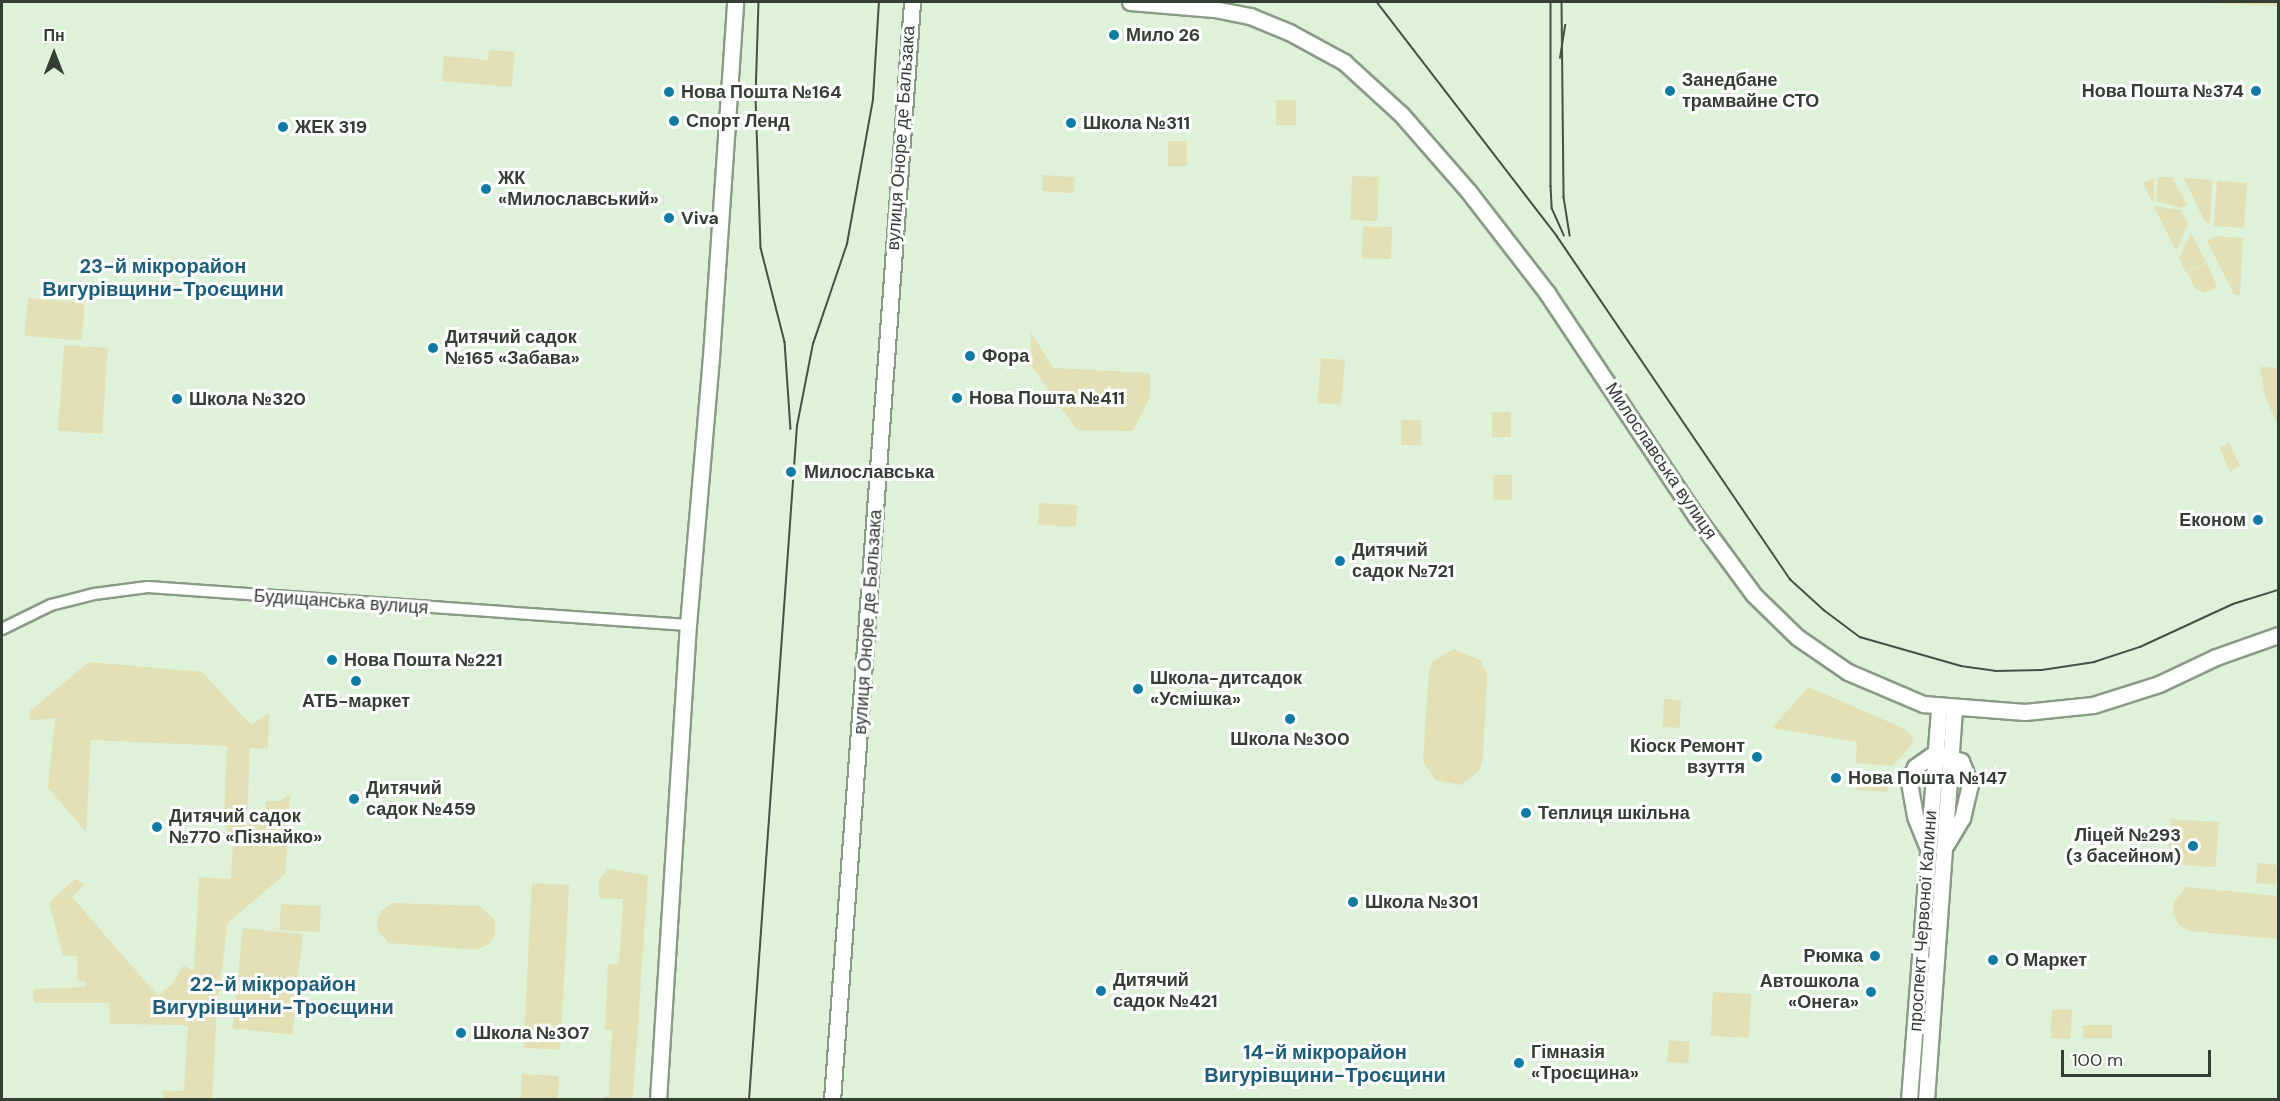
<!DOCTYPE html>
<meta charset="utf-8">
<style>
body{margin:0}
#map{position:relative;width:2280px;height:1101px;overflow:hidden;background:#ddf2d9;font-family:"DM Sans",sans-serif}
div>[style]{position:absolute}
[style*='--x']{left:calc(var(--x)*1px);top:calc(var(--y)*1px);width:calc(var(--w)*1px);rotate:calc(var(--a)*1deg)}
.green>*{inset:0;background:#e2e0b4;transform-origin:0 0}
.roads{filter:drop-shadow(2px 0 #889c85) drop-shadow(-2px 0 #889c85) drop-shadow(0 2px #889c85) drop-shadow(0 -2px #889c85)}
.street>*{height:10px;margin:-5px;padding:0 5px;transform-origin:5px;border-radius:5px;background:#fff}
.secondary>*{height:15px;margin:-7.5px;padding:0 7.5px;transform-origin:7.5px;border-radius:7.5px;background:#fff}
.tram>*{height:1.5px;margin:-0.75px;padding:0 0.75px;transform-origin:0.75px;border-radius:0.75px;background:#465045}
.dots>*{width:16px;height:16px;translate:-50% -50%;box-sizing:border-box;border:3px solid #fff;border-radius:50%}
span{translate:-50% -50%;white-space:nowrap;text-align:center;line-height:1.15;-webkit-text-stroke:6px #fff;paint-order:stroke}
.poi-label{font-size:18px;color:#353e34;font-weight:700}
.left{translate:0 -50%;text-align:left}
.right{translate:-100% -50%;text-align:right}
.street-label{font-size:18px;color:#353e34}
.neighbourhood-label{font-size:20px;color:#1b5d7a;font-weight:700}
.frame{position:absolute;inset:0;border:3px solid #353e34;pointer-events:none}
.north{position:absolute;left:24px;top:24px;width:60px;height:60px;-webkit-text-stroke:4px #fff;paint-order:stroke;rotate:0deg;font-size:16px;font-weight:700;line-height:24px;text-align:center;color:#353e34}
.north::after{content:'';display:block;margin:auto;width:21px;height:27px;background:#353e34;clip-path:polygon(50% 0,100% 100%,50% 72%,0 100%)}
.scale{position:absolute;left:2061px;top:1050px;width:150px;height:27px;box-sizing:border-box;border:3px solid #353e34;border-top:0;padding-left:8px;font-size:18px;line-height:21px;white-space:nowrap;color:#353e34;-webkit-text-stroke:4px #fff;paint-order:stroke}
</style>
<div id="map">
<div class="green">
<i style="clip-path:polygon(2178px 2px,2278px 2px,2278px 6px)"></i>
<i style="clip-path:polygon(489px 50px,515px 52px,512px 87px,442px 81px,444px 56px,488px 60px)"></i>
<i style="left:1276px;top:100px;width:20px;height:25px"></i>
<i style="left:1168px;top:141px;width:19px;height:25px"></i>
<i style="left:1043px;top:175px;width:32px;height:16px;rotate:4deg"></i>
<i style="left:1352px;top:176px;width:27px;height:44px;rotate:2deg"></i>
<i style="clip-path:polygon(2158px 177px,2172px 177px,2187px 205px,2180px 208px,2156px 201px)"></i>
<i style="clip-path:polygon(2154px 178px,2154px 202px,2152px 202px,2143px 183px)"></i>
<i style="clip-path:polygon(2184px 178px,2212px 180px,2210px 223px,2205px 222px)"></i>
<i style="left:2217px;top:181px;width:30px;height:45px;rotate:4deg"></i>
<i style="clip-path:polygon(2154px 206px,2181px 210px,2188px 224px,2176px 251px)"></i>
<i style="left:1363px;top:226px;width:29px;height:32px;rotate:2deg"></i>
<i style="clip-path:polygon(2191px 233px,2206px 262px,2186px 272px,2179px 258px)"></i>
<i style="clip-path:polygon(2215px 236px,2243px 238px,2240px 295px,2234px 294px,2207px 241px)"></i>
<i style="clip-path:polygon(2207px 263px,2217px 287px,2205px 293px,2195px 288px,2187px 272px)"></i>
<i style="left:28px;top:298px;width:57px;height:38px;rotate:5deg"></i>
<i style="clip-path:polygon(1031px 332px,1053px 368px,1150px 373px,1150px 397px,1133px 431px,1077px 430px,1030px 364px)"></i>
<i style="left:64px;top:345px;width:44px;height:86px;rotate:4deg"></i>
<i style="left:1321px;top:358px;width:24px;height:45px;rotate:5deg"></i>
<i style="clip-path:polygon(2260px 367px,2278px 368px,2278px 426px,2265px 396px)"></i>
<i style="left:1492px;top:412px;width:19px;height:25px"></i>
<i style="left:1401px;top:420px;width:20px;height:25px"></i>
<i style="clip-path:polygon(2229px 442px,2240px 466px,2230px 472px,2220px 448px)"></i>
<i style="left:1493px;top:475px;width:19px;height:25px"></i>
<i style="left:1039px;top:503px;width:38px;height:22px;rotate:3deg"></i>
<i style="clip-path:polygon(1454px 649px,1480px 660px,1487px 673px,1483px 757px,1479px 771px,1460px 785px,1435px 780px,1423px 761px,1429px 671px,1433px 661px)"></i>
<i style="clip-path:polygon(89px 662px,202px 672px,251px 725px,269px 713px,268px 749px,250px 748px,247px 819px,265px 820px,266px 801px,279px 801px,290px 794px,285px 874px,228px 923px,217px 1005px,212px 1099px,163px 1099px,162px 1090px,184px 1091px,188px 1025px,110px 1024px,109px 1003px,34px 1003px,33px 989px,85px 987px,85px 981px,77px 981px,77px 956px,63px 956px,49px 902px,75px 879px,85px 884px,72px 897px,158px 996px,172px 984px,183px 966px,194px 970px,199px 877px,231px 879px,233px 844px,224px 821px,227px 746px,91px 740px,86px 832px,48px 788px,55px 718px,29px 721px,30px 711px)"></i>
<i style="clip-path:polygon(1808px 687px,1905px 729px,1913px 737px,1912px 744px,1893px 766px,1856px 763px,1857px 742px,1772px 728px)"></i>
<i style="left:1664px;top:699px;width:17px;height:28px;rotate:3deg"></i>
<i style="left:1858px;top:772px;width:31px;height:18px;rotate:4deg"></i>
<i style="left:2171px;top:819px;width:48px;height:45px;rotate:4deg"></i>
<i style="left:2258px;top:863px;width:20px;height:20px;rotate:6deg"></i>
<i style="clip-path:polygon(608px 869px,648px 875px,633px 1099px,597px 1099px,609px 1096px,612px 1030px,605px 1030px,608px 964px,619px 964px,623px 899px,599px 898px,599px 880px)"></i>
<i style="left:532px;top:883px;width:37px;height:165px;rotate:3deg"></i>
<i style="clip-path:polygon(2186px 887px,2278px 896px,2278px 939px,2189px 931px,2179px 925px,2173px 914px,2173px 903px)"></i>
<i style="clip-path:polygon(393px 903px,479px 906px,495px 920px,495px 934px,489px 944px,477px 950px,389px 943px,378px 931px,377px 922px,381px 911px)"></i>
<i style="left:281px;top:904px;width:40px;height:26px;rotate:3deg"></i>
<i style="left:243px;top:928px;width:60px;height:101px;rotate:6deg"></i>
<i style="left:1713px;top:992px;width:38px;height:44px;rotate:3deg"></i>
<i style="left:2052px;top:1009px;width:20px;height:29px;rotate:3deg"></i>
<i style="left:2083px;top:1025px;width:29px;height:13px"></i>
<i style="left:1669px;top:1040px;width:21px;height:22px;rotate:5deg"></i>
<i style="left:522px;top:1074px;width:37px;height:25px;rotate:3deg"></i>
</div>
<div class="roads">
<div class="street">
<i style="--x:2;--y:629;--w:55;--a:-26.1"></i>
<i style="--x:51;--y:605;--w:44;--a:-14.3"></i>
<i style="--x:94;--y:594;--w:54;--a:-7.4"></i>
<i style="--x:148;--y:587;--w:541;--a:4.03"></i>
</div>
<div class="secondary">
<i style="--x:1130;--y:2;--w:84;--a:4.8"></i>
<i style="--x:1214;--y:9;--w:37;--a:11"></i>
<i style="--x:1250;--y:16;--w:42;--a:22.3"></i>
<i style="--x:1289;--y:32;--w:63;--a:28.6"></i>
<i style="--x:1344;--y:62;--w:77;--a:42.4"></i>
<i style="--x:1401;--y:114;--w:103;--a:48.9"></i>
<i style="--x:1469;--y:192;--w:128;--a:52.3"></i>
<i style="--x:1547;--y:293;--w:267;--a:56.3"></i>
<i style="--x:1695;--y:515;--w:99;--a:53.6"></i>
<i style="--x:1754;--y:595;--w:60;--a:44.3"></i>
<i style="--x:1797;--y:637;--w:62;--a:34.5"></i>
<i style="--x:1848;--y:672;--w:82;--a:23.1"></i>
<i style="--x:1923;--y:704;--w:102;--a:4.5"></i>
<i style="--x:2025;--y:712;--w:68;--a:-5.9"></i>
<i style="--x:2093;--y:705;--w:69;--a:-17.7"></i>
<i style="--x:2159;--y:684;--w:63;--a:-25.3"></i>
<i style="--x:2216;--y:657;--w:66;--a:-19.5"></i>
<i style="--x:1927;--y:846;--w:32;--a:-112"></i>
<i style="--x:1915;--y:816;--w:35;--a:-100"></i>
<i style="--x:1909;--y:782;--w:16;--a:-68"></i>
<i style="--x:1915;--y:767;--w:24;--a:-35"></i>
<i style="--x:1935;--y:753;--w:27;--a:17"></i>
<i style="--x:1961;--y:761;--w:25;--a:69"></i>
<i style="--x:1970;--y:784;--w:35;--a:103"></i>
<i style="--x:1962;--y:818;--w:31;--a:121"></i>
<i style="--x:658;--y:1100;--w:476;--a:-86.4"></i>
<i style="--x:688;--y:625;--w:269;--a:-85.1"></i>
<i style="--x:711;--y:357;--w:356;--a:-86.1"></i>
<i style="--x:832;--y:1100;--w:1101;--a:-85.83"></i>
<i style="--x:1909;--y:1100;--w:393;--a:-85.6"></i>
<i style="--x:1926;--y:1100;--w:392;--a:-85.9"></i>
</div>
</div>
<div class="tram">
<i style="--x:759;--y:2;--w:95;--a:91.8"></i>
<i style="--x:756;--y:97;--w:151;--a:88.1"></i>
<i style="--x:761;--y:248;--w:97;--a:75.7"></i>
<i style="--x:785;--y:342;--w:87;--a:86.1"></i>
<i style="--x:1377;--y:2;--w:295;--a:52.4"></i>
<i style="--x:1557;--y:236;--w:415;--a:55.8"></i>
<i style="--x:1790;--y:579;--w:46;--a:42.4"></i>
<i style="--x:1824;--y:610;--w:45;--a:36.9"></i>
<i style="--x:1860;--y:637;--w:105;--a:16"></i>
<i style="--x:1961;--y:666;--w:34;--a:8"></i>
<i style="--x:1995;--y:671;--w:47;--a:-1.2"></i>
<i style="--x:2042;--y:670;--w:53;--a:-8.7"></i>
<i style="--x:2094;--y:662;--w:48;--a:-18.1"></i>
<i style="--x:2140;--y:647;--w:102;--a:-24.8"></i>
<i style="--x:2233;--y:604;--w:47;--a:-17.3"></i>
<i style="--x:1551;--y:2;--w:184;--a:90"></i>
<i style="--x:1551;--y:186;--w:22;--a:87"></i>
<i style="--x:1552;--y:208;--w:30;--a:66"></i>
<i style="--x:1562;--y:2;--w:195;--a:89.4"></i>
<i style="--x:1564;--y:197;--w:39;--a:81"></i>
<i style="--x:1560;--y:58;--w:33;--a:-81"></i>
<i style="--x:749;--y:1100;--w:676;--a:-85.93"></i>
<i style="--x:797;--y:426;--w:84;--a:-79"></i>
<i style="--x:813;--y:344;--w:106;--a:-71.2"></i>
<i style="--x:847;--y:244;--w:147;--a:-79.8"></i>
<i style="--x:873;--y:99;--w:97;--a:-86.5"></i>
</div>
<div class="dots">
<i style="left:1114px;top:35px;background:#0e7ba4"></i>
<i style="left:1670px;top:91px;background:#0e7ba4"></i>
<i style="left:2256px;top:91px;background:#0e7ba4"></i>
<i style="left:669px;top:92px;background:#0e7ba4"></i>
<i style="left:674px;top:121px;background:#0e7ba4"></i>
<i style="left:1071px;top:123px;background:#0e7ba4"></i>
<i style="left:283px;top:127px;background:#0e7ba4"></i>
<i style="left:486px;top:189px;background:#0e7ba4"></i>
<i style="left:669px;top:218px;background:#0e7ba4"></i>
<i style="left:433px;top:348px;background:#0e7ba4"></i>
<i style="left:970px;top:356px;background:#0e7ba4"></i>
<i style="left:957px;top:398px;background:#0e7ba4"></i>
<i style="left:177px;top:399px;background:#0e7ba4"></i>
<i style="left:791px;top:472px;background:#0e7ba4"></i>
<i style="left:2258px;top:520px;background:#0e7ba4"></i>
<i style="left:1340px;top:561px;background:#0e7ba4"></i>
<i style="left:332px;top:660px;background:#0e7ba4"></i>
<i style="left:356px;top:681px;background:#0e7ba4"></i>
<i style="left:1138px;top:689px;background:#0e7ba4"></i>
<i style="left:1290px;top:719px;background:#0e7ba4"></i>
<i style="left:1757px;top:757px;background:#0e7ba4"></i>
<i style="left:1836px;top:778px;background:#0e7ba4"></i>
<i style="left:354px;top:799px;background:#0e7ba4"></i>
<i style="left:1526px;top:813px;background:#0e7ba4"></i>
<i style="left:157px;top:827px;background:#0e7ba4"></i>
<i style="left:2193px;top:846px;background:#0e7ba4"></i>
<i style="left:1353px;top:902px;background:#0e7ba4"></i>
<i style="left:1875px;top:956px;background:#0e7ba4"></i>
<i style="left:1993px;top:960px;background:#0e7ba4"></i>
<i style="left:1101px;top:991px;background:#0e7ba4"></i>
<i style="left:1871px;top:992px;background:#0e7ba4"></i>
<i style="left:461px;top:1033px;background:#0e7ba4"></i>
<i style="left:1519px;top:1063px;background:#0e7ba4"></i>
</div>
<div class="poi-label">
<span class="left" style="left:1126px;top:35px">Мило 26</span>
<span class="left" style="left:1682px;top:91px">Занедбане<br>трамвайне СТО</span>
<span class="right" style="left:2244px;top:91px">Нова Пошта №374</span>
<span class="left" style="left:681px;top:92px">Нова Пошта №164</span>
<span class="left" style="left:686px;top:121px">Спорт Ленд</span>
<span class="left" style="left:1083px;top:123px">Школа №311</span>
<span class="left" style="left:295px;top:127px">ЖЕК 319</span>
<span class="left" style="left:498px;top:189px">ЖК<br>«Милославський»</span>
<span class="left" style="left:681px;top:218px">Viva</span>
<span class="left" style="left:445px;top:348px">Дитячий садок<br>№165 «Забава»</span>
<span class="left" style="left:982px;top:356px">Фора</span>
<span class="left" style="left:969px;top:398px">Нова Пошта №411</span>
<span class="left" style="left:189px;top:399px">Школа №320</span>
<span class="left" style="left:804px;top:472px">Милославська</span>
<span class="right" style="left:2246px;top:520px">Економ</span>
<span class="left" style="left:1352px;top:561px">Дитячий<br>садок №721</span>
<span class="left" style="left:344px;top:660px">Нова Пошта №221</span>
<span class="left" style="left:1150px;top:689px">Школа-дитсадок<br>«Усмішка»</span>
<span style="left:356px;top:701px">АТБ-маркет</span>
<span style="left:1290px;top:739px">Школа №300</span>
<span class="right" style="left:1745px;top:757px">Кіоск Ремонт<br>взуття</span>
<span class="left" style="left:1848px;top:778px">Нова Пошта №147</span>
<span class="left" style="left:366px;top:799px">Дитячий<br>садок №459</span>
<span class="left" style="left:1538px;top:813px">Теплиця шкільна</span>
<span class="left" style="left:169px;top:827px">Дитячий садок<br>№770 «Пізнайко»</span>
<span class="right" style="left:2181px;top:846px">Ліцей №293<br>(з басейном)</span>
<span class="left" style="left:1365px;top:902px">Школа №301</span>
<span class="right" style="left:1863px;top:956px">Рюмка</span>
<span class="left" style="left:2005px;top:960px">О Маркет</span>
<span class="left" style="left:1113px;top:991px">Дитячий<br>садок №421</span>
<span class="right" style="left:1859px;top:992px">Автошкола<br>«Онега»</span>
<span class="left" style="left:473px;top:1033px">Школа №307</span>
<span class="left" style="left:1531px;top:1063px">Гімназія<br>«Троєщина»</span>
</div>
<div class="street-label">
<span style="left:901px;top:138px;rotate:-86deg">вулиця Оноре де Бальзака</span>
<span style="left:1661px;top:461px;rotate:56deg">Милославська вулиця</span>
<span style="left:341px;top:602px;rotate:4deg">Будищанська вулиця</span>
<span style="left:868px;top:622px;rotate:-86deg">вулиця Оноре де Бальзака</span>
<span style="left:1923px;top:921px;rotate:-86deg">проспект Червоної Калини</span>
</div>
<div class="neighbourhood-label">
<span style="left:163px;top:278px">23-й мікрорайон<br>Вигурівщини-Троєщини</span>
<span style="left:273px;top:996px">22-й мікрорайон<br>Вигурівщини-Троєщини</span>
<span style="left:1325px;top:1064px">14-й мікрорайон<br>Вигурівщини-Троєщини</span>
</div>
<div class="frame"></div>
<div class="north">Пн</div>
<div class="scale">100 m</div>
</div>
